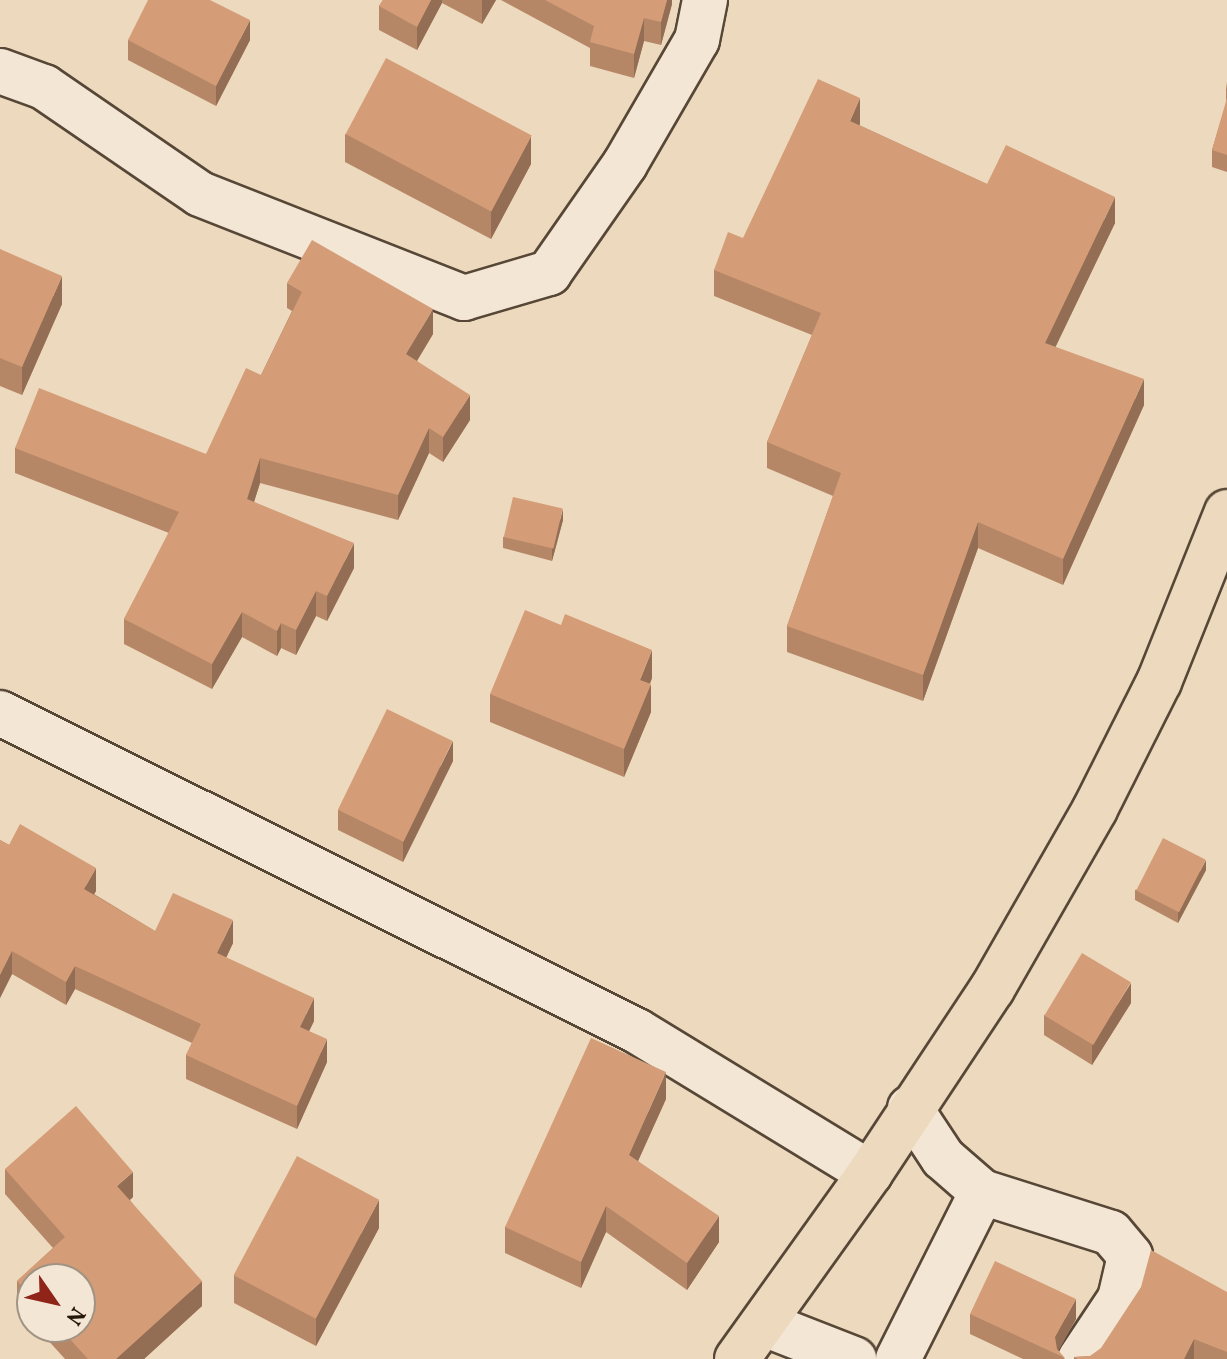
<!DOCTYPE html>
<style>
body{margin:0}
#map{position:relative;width:1227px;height:1359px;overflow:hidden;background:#edd9bd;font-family:Vollkorn,serif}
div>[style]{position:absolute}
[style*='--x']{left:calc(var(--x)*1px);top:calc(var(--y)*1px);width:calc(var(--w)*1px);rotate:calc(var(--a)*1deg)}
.roads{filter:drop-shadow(2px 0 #574737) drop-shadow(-2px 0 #574737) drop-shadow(0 2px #574737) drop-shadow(0 -2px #574737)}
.minor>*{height:44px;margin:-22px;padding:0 22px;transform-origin:22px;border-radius:22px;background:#f3e6d4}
.major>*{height:44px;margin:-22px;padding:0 22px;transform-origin:22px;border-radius:22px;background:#edd9bd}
.wall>*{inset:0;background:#b68767}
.shaded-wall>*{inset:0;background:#946e54}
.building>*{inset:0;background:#d49d78;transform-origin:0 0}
span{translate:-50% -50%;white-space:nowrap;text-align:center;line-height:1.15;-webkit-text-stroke:8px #f3e6d4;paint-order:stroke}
.north{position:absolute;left:16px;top:1263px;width:80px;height:80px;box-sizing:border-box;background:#f3e6d4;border:2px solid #a19383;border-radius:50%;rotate:124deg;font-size:22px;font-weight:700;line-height:32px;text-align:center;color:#25160a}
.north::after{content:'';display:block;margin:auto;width:28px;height:36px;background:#8f2418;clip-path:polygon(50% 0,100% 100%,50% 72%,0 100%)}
</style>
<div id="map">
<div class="roads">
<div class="minor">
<i style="--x:0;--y:71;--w:47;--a:20"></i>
<i style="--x:44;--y:87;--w:189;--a:34.4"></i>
<i style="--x:200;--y:194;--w:284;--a:21.5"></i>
<i style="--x:464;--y:298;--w:89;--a:-16.4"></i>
<i style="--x:549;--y:273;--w:133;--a:-55.1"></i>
<i style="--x:625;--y:164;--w:143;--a:-59.9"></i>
<i style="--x:697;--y:40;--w:41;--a:-78.7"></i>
<i style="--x:0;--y:713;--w:712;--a:26.53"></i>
<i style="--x:637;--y:1031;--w:273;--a:31.4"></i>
<i style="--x:910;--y:1108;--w:60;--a:56.6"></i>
<i style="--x:943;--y:1158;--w:52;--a:41.1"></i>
<i style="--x:982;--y:1192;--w:135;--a:17.6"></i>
<i style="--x:1111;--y:1233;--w:30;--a:50"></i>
<i style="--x:1130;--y:1256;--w:44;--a:103.1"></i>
<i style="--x:1120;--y:1299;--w:72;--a:123.7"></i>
<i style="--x:764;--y:1324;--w:97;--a:21.3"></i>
<i style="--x:898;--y:1359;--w:187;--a:-63.3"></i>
</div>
<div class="major">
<i style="--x:737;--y:1359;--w:229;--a:-54.4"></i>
<i style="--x:870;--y:1173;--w:221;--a:-56.5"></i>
<i style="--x:992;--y:989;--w:207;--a:-60.2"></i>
<i style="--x:1095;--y:809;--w:142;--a:-63.3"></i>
<i style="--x:1159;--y:682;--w:183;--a:-68.2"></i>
</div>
</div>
<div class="wall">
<i style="clip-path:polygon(383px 0,496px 0,482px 24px,442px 3px,417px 50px,379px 30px,379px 6px)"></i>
<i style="clip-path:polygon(501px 0,672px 0,672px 4px,661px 45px,644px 41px,634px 78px,590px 66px,590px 48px)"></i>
<i style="clip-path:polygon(128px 40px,250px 40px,216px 106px,128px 60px)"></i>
<i style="clip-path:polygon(1227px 82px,1227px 172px,1212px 167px,1212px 150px,1226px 103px,1226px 89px)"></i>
<i style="clip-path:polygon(860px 124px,859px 125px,987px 184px,1115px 223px,1055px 347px,1144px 405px,1063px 585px,978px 548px,923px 701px,787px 652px,787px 626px,833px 496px,767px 468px,767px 442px,812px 335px,714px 296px,714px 270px,743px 238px)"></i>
<i style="clip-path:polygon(345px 134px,531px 164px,491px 239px,345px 162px)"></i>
<i style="clip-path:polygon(0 249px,62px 304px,22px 395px,0 386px)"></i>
<i style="clip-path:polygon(287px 283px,433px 334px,417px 361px,470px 420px,443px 462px,429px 453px,398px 520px,260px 483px,254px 502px,354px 568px,327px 621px,316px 616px,296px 655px,281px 648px,277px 656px,242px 637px,212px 689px,124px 644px,124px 619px,169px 533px,15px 473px,15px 448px,206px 454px,261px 375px,292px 311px,287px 308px)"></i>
<i style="clip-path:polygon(563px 520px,552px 561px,503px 548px,503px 537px)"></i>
<i style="clip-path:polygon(652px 678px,650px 684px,651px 712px,624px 777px,490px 722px,490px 694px)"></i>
<i style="clip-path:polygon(453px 761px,403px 862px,338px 830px,338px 810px)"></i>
<i style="clip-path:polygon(0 840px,96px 891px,94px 894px,155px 931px,233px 943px,226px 958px,314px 1021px,309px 1031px,327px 1062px,297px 1129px,186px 1079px,186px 1055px,192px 1043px,75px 989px,66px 1005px,12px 974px,0 998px)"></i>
<i style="clip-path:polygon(1206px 870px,1178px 923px,1135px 900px,1135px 890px)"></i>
<i style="clip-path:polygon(1131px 1003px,1092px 1065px,1044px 1035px,1044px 1015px)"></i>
<i style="clip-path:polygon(666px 1099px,638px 1161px,719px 1242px,687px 1290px,606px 1232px,581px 1288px,505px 1253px,505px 1227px)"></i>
<i style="clip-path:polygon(5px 1169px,133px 1197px,130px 1200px,202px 1306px,144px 1359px,65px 1359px,36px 1327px,80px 1327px,32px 1279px,32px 1322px,17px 1306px,17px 1281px,53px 1248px,5px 1194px)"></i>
<i style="clip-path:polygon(379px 1228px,316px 1346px,234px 1303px,234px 1275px)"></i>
<i style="clip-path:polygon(1227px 1292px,1227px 1359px,1074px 1359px,1074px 1357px,1090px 1356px)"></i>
<i style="clip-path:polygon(970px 1314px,1076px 1319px,1058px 1351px,1065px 1359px,1023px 1359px,970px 1334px)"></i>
</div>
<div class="shaded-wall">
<i style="clip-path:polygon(431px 0,442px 0,442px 3px,417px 50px,417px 27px)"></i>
<i style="clip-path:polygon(482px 0,496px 0,482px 24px)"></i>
<i style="clip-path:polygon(667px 0,672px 0,672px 4px,661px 45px,661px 22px)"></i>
<i style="clip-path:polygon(644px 18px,644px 41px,634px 78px,634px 54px)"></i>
<i style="clip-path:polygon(250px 20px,250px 40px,216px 106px,216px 86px)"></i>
<i style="clip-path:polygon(860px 98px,860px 124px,850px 147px,850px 121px)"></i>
<i style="clip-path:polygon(531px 136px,531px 164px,491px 239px,491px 211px)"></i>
<i style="clip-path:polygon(1115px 197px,1115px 223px,1045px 369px,1045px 343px)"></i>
<i style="clip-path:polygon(62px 276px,62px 304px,22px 395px,22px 367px)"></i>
<i style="clip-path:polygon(433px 309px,433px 334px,406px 379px,406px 354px)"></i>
<i style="clip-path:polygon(1144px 379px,1144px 405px,1063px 585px,1063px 559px)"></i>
<i style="clip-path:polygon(470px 395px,470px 420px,443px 462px,443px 437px)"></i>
<i style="clip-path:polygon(429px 428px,429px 453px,398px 520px,398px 495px)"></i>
<i style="clip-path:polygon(260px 458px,260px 483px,247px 524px,247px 499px)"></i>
<i style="clip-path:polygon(563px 509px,563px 520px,552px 561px,552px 550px)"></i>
<i style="clip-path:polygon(978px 522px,978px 548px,923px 701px,923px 675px)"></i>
<i style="clip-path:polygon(354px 543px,354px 568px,327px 621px,327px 596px)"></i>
<i style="clip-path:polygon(316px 591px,316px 616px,296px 655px,296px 630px)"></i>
<i style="clip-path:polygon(242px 612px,242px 637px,212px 689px,212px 664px)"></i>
<i style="clip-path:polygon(281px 623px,281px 648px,277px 656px,277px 631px)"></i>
<i style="clip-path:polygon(652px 650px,652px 678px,640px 708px,640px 680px)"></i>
<i style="clip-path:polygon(651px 684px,651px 712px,624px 777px,624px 749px)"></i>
<i style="clip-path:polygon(453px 741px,453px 761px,403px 862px,403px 842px)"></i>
<i style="clip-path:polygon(1206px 860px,1206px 870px,1178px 923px,1178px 913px)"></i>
<i style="clip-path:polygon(96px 868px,96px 891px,84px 912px,84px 889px)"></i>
<i style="clip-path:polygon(233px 920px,233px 943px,217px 977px,217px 953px)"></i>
<i style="clip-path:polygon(12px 951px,12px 974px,0 998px,0 975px)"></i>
<i style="clip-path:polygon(75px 966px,75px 989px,66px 1005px,66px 982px)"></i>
<i style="clip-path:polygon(1131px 983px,1131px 1003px,1092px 1065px,1092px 1045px)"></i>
<i style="clip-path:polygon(314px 998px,314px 1021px,300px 1050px,300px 1027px)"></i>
<i style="clip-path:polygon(327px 1039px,327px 1062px,297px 1129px,297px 1106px)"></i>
<i style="clip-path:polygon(666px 1072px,666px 1099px,629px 1181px,629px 1155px)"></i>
<i style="clip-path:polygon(133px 1172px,133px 1197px,117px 1211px,117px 1186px)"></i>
<i style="clip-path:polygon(379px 1200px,379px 1228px,316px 1346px,316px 1318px)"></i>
<i style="clip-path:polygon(606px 1206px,606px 1232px,581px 1288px,581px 1262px)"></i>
<i style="clip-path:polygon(719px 1216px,719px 1242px,687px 1290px,687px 1263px)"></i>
<i style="clip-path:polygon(202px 1281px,202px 1306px,144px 1359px,116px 1359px)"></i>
<i style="clip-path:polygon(1076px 1299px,1076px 1319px,1056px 1355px,1055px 1337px)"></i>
<i style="clip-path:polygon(1194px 1339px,1194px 1359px,1184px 1359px)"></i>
</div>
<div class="building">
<i style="clip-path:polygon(148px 0,210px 0,250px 20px,216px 86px,128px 40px)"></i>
<i style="clip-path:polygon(383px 0,431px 0,417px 27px,379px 6px)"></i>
<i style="clip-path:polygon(545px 0,667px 0,661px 22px,644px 18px,634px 54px,590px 42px,594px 26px)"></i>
<i style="left:386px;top:58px;width:165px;height:86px;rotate:28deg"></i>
<i style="clip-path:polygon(818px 79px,860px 98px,850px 121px,987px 184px,1006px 145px,1115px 197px,1045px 343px,1144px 379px,1063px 559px,978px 522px,923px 675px,787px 626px,841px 473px,767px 442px,821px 313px,714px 270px,728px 232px,743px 238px)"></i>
<i style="clip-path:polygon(1227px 98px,1227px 155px,1212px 150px)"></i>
<i style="clip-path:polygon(312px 240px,433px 309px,406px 354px,470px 395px,443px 437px,429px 428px,398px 495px,260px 458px,247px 499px,354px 543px,327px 596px,316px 591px,296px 630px,281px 623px,277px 631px,242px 612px,212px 664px,124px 619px,179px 512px,15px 448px,39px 388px,206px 454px,246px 368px,261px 375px,302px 292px,287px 283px)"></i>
<i style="clip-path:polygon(0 249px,62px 276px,22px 367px,0 358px)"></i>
<i style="left:513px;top:497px;width:51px;height:41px;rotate:13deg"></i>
<i style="clip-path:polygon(525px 610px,561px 625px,565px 614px,652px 650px,640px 680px,651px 684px,624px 749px,490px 694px)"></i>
<i style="left:387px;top:709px;width:73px;height:112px;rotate:26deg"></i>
<i style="clip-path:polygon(20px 824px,96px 868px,84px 889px,155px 931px,173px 893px,233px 920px,217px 953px,314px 998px,300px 1027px,327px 1039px,297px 1106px,186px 1055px,201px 1024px,75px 966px,66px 982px,12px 951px,0 975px,0 840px,9px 845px)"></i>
<i style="left:1163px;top:838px;width:48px;height:59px;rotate:27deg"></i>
<i style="left:1082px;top:953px;width:57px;height:73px;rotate:31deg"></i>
<i style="clip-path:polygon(591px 1038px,666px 1072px,629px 1155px,719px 1216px,687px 1263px,606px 1206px,581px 1262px,505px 1227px)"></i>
<i style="clip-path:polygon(76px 1106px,133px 1172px,117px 1186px,202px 1281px,116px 1359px,88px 1359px,59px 1327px,80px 1327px,80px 1279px,32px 1279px,32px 1297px,17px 1281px,65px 1237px,5px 1169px)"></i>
<i style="left:297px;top:1156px;width:93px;height:135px;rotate:28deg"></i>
<i style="clip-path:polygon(1151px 1250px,1227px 1292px,1227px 1352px,1194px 1339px,1184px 1359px,1078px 1359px,1074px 1357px,1090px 1356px,1101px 1348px,1141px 1287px)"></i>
<i style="clip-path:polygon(995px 1261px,1076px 1299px,1055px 1337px,1057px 1349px,1065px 1358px,970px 1314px)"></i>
</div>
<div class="north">N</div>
</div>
